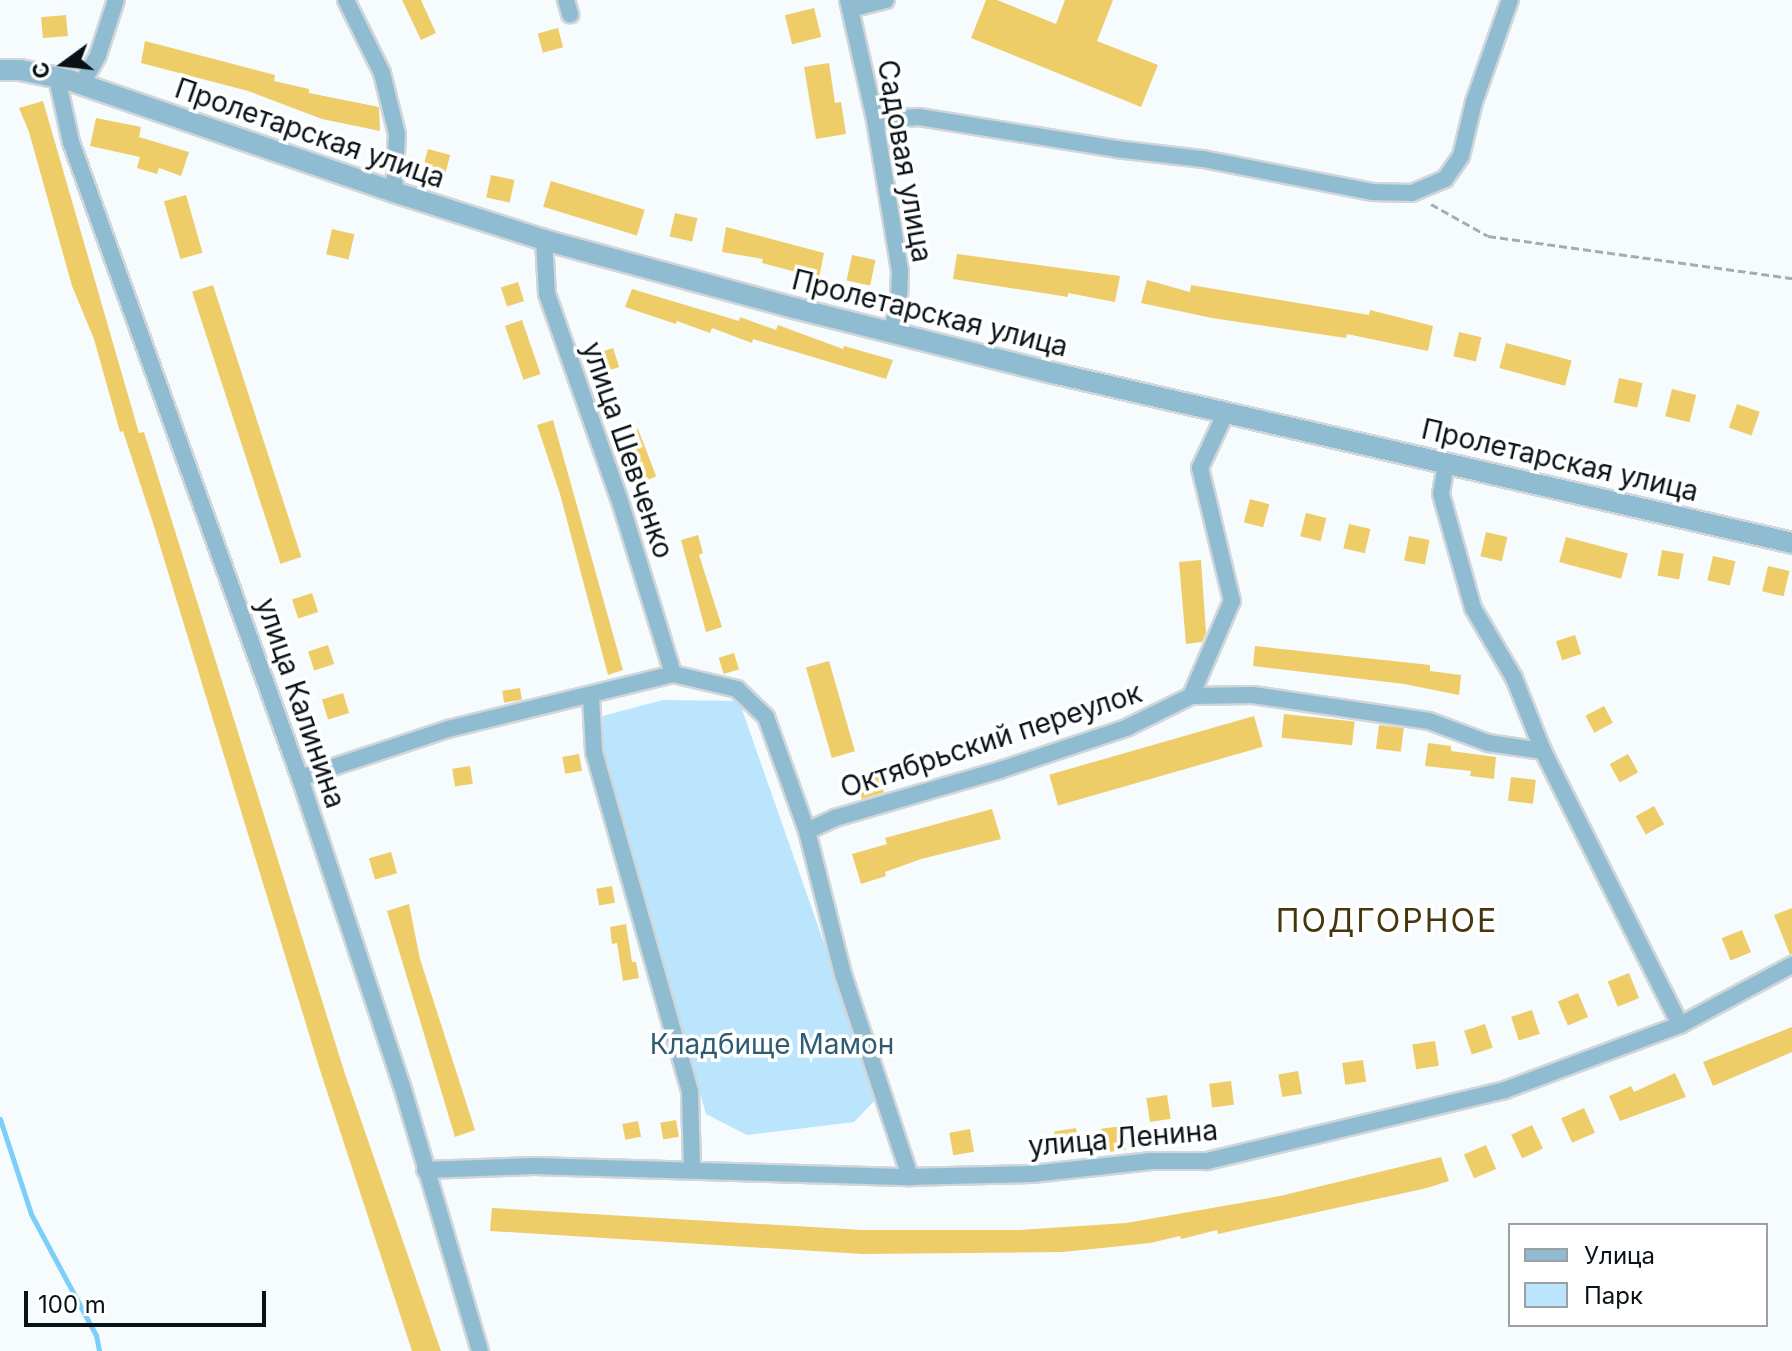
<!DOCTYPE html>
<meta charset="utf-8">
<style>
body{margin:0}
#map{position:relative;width:1792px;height:1351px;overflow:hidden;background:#f6fbfe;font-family:Inter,sans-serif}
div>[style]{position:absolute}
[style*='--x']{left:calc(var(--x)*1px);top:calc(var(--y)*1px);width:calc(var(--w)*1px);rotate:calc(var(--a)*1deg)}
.green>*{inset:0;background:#bae5fc}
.stream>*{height:5px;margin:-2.5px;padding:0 2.5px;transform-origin:2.5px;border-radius:2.5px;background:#7bcff8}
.building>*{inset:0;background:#eecd68;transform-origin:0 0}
.path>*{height:3px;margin-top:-1.5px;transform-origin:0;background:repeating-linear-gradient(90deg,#a6adb0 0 8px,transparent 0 12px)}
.roads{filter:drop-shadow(2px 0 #d0d6d9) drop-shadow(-2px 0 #d0d6d9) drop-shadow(0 2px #d0d6d9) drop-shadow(0 -2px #d0d6d9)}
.minor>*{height:16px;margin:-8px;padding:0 8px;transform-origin:8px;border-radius:8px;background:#90bcd2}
.tertiary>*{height:20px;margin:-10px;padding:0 10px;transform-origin:10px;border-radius:10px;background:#90bcd2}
span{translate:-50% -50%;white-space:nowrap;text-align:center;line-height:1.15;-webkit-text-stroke:7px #fff;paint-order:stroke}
.street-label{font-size:28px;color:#091216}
.park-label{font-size:28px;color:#2e5d73}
.quarter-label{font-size:32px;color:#44370e;letter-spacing:2px}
.legend{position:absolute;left:1508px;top:1223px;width:260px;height:104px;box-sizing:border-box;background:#fff;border:2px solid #9da0a2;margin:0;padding:10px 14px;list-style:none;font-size:24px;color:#091216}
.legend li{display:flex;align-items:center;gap:16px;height:40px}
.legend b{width:40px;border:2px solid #9da0a2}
.north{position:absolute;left:24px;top:24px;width:80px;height:80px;-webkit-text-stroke:6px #fff;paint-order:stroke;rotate:255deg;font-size:22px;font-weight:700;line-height:32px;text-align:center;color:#091216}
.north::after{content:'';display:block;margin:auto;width:28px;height:36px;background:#091216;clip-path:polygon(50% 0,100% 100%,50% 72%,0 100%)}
.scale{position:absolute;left:24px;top:1291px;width:242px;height:36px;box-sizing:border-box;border:4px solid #091216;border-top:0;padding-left:10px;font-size:24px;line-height:28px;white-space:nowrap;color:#091216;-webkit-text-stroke:6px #fff;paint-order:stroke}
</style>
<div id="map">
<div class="green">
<i style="clip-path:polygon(663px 700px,739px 701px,878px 1097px,854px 1122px,747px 1135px,706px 1114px,603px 755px,603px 716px)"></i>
</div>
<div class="stream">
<i style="--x:0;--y:1119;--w:100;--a:71.9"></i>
<i style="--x:31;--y:1214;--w:137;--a:61.8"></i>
<i style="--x:96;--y:1335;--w:16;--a:79"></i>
</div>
<div class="building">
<i style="clip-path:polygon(402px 0,421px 0,436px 33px,421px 40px)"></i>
<i style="clip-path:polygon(986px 0,997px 0,1056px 24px,1065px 0,1113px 0,1097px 41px,1158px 65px,1141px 107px,971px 38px)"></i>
<i style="left:814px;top:8px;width:30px;height:30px;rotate:76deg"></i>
<i style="left:66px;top:15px;width:21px;height:25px;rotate:85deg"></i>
<i style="left:558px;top:28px;width:20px;height:21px;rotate:75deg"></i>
<i style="clip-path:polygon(145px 41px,275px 75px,274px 81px,309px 89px,309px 93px,379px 107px,380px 131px,322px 119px,248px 91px,141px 63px)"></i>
<i style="clip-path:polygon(829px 63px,835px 103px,841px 102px,846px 134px,816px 139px,804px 67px)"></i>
<i style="clip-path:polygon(43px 101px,139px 433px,144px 432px,345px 1074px,441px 1351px,412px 1351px,320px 1070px,153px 523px,123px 431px,120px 432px,94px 339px,72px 286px,29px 132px,19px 108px)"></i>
<i style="clip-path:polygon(96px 118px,141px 127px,139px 137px,189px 152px,181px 176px,159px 168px,157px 174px,137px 168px,140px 157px,90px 146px)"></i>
<i style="left:428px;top:149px;width:23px;height:25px;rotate:15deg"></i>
<i style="left:491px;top:175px;width:24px;height:23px;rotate:12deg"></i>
<i style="left:551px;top:181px;width:98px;height:27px;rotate:17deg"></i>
<i style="left:186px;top:195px;width:60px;height:23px;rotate:74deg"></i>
<i style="left:675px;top:213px;width:23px;height:24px;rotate:13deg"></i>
<i style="clip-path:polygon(726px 227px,824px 253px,819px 278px,762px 263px,763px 259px,722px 252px)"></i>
<i style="left:332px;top:229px;width:23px;height:26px;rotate:13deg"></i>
<i style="clip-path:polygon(957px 254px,1120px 276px,1115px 302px,1068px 293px,1068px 297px,953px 279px)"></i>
<i style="left:852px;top:255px;width:24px;height:26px;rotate:12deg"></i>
<i style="clip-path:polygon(1147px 280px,1190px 292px,1191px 285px,1369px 315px,1370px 310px,1433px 326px,1428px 351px,1347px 334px,1346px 338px,1212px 318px,1141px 303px)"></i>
<i style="left:518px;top:282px;width:20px;height:18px;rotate:72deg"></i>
<i style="left:213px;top:285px;width:286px;height:22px;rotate:72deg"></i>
<i style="clip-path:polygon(632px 289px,739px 321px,740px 317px,776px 330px,778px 325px,843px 349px,844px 346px,893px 360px,886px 379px,753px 339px,752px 343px,712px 328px,710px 333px,677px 321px,676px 324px,625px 307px)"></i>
<i style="left:522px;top:320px;width:57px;height:18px;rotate:71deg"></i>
<i style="left:1459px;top:332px;width:23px;height:25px;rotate:13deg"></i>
<i style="left:1506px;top:343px;width:68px;height:26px;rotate:15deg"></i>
<i style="left:613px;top:348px;width:20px;height:17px;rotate:72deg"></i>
<i style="left:1619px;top:378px;width:24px;height:25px;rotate:12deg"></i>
<i style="left:1672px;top:389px;width:25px;height:28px;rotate:14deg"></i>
<i style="left:1737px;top:404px;width:24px;height:25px;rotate:19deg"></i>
<i style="clip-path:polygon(553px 420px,623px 670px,608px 675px,560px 494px,537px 425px)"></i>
<i style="left:638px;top:429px;width:51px;height:17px;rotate:69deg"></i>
<i style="left:1250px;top:499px;width:20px;height:24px;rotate:15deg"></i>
<i style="left:1306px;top:513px;width:21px;height:24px;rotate:14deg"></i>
<i style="left:1349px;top:524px;width:22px;height:25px;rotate:13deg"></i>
<i style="left:1486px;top:532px;width:22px;height:25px;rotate:13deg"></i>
<i style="clip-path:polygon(698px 535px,703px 553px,699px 555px,722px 627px,706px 632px,681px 540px)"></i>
<i style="left:1409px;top:536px;width:21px;height:25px;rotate:11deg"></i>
<i style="left:1566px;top:537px;width:64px;height:26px;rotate:15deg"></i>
<i style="left:1662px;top:550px;width:22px;height:26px;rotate:10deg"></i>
<i style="left:1713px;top:556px;width:23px;height:25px;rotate:13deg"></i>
<i style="clip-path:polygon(1201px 560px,1206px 633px,1202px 642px,1186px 644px,1179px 562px)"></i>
<i style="left:1768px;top:566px;width:22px;height:26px;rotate:13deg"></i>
<i style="left:312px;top:593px;width:20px;height:21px;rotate:72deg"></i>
<i style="left:1575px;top:635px;width:20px;height:20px;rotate:72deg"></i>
<i style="left:328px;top:645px;width:20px;height:21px;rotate:72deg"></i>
<i style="clip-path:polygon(1255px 646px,1430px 665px,1430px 671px,1461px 675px,1459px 695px,1404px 684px,1253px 666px)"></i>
<i style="left:734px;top:653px;width:17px;height:16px;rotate:73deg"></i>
<i style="left:829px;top:661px;width:94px;height:24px;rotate:74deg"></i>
<i style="left:520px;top:688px;width:12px;height:18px;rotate:81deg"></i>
<i style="left:343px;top:693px;width:21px;height:22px;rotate:73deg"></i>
<i style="left:1604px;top:706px;width:19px;height:21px;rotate:62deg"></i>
<i style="left:1284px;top:714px;width:71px;height:24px;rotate:6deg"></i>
<i style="left:1254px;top:716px;width:32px;height:213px;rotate:74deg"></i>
<i style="left:1379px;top:725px;width:25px;height:24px;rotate:7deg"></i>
<i style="clip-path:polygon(1428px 743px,1451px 746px,1451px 751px,1496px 757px,1494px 779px,1470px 776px,1471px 771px,1425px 766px)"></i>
<i style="left:579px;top:754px;width:17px;height:17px;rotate:80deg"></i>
<i style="left:1628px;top:754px;width:21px;height:21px;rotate:61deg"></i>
<i style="left:470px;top:766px;width:18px;height:18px;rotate:81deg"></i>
<i style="left:879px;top:776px;width:17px;height:23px;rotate:73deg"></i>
<i style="left:1511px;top:777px;width:25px;height:24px;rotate:7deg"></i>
<i style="left:1654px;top:806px;width:21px;height:21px;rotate:61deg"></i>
<i style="clip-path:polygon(992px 809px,1001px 839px,921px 859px,885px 872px,886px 876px,861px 884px,852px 854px,887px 844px,885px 838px)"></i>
<i style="left:391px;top:852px;width:22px;height:23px;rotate:74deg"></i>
<i style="left:612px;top:886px;width:17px;height:16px;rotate:80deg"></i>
<i style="clip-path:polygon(409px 904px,420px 959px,475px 1130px,455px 1137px,387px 911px)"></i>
<i style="clip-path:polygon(1792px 908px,1792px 954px,1790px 955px,1774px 915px)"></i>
<i style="clip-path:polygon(626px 924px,632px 962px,636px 962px,639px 978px,623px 981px,617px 943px,612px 944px,610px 927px)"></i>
<i style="left:1742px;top:930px;width:24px;height:22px;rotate:68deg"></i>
<i style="left:1629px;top:973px;width:27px;height:23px;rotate:68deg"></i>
<i style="left:1578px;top:993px;width:26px;height:22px;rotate:67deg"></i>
<i style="left:1532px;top:1010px;width:25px;height:22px;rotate:72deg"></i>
<i style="left:1485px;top:1024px;width:25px;height:22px;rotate:72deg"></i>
<i style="clip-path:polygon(1792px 1027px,1792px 1052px,1713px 1086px,1703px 1062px)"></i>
<i style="left:1435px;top:1041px;width:25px;height:23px;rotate:81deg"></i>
<i style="left:1363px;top:1060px;width:22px;height:21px;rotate:82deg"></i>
<i style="left:1298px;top:1071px;width:23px;height:20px;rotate:80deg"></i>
<i style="clip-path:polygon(1675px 1073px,1686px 1097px,1620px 1121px,1609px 1096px,1631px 1086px,1634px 1092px)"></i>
<i style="left:1231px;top:1081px;width:24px;height:22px;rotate:83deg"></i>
<i style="left:1167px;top:1095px;width:24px;height:21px;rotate:81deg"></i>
<i style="left:1584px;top:1108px;width:27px;height:25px;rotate:66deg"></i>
<i style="left:676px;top:1120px;width:17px;height:16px;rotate:80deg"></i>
<i style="left:638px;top:1121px;width:16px;height:16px;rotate:79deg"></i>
<i style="left:1532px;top:1125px;width:26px;height:23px;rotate:65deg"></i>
<i style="left:1123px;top:1126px;width:24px;height:22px;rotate:83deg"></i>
<i style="left:1076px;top:1128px;width:24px;height:22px;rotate:81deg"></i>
<i style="left:970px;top:1129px;width:23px;height:21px;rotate:80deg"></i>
<i style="left:1486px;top:1145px;width:26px;height:24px;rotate:67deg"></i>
<i style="clip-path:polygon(1441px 1157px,1449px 1181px,1427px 1188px,1218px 1234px,1217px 1230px,1181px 1239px,1180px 1236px,1150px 1243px,1063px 1252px,863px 1254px,490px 1231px,492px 1208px,862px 1230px,1019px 1230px,1126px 1223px,1280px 1196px)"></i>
</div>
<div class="path">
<i style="--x:1431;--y:204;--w:65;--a:29.3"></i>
<i style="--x:1488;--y:236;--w:307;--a:7.9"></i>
</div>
<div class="roads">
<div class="minor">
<i style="--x:346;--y:0;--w:81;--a:63.7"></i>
<i style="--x:382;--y:73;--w:63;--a:76.2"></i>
<i style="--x:397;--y:134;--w:58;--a:93"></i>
<i style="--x:566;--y:0;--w:15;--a:74"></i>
<i style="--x:848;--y:0;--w:123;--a:77.3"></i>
<i style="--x:875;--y:120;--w:153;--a:80.6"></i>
<i style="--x:900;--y:271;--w:33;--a:92"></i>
<i style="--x:899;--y:304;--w:29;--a:106"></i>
<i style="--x:850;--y:9;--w:37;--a:-14"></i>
<i style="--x:57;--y:78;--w:66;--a:77.7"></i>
<i style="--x:71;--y:142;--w:676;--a:70.2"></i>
<i style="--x:300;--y:778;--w:324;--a:71.7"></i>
<i style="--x:402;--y:1086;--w:276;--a:73.6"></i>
<i style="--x:81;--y:85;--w:34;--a:-60"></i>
<i style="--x:98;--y:55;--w:58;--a:-71.9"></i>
<i style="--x:875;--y:120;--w:44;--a:-3.9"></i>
<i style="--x:919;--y:117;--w:200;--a:9.2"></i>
<i style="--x:1116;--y:149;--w:88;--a:6.6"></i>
<i style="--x:1203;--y:159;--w:172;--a:11"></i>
<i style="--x:1372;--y:192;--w:40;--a:1.4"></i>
<i style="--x:1412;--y:193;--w:36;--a:-23"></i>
<i style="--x:1445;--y:179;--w:28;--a:-55"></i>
<i style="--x:1461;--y:156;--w:56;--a:-76.5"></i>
<i style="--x:1474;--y:102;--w:108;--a:-70.6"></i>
<i style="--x:544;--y:240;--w:54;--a:86.8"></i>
<i style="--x:547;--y:294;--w:216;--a:70.6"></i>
<i style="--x:619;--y:498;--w:184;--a:72.9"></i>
<i style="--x:1446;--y:463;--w:31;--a:99"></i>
<i style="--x:1441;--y:494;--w:118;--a:74.3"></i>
<i style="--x:1473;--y:608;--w:81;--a:59.6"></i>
<i style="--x:1514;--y:678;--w:79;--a:68.3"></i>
<i style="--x:1543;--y:751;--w:306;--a:63.4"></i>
<i style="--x:591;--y:696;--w:56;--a:86.9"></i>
<i style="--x:594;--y:752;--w:353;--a:74.2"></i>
<i style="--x:690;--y:1092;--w:78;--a:88.5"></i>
<i style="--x:1191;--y:696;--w:103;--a:-66.7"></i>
<i style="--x:1232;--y:601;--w:137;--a:-103.5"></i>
<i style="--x:1200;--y:468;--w:62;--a:-65.1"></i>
<i style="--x:300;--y:778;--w:156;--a:-18.3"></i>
<i style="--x:448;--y:729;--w:232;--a:-13.7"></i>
<i style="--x:673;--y:674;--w:66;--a:13.2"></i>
<i style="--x:737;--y:689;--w:40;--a:44"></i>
<i style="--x:766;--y:717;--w:121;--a:70.2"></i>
<i style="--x:807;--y:831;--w:147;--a:75.9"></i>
<i style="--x:843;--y:974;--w:214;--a:71.7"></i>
<i style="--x:807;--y:831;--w:31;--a:-25"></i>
<i style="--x:835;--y:818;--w:172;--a:-16.2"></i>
<i style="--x:1000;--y:770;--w:133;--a:-18.4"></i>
<i style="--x:1126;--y:728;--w:72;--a:-26.2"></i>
<i style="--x:1191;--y:696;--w:62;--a:-0.9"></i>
<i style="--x:1253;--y:695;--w:178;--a:8.4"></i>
<i style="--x:1429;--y:721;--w:63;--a:20.4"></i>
<i style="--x:1488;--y:743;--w:56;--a:8.3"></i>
<i style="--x:425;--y:1170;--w:109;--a:-2.1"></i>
<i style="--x:534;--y:1166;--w:376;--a:1.7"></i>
<i style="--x:910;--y:1177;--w:122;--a:-1.4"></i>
<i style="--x:1032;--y:1174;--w:120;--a:-6.2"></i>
<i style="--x:1151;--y:1161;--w:56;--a:0"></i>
<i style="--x:1207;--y:1161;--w:306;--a:-13.4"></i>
<i style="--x:1505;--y:1090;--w:187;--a:-20.4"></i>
<i style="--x:1680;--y:1025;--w:127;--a:-28.2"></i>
</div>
<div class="tertiary">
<i style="--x:0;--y:70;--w:20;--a:0"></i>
<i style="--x:20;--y:70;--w:50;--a:11.5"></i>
<i style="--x:69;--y:80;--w:344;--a:19"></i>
<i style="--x:394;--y:192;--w:157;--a:17.7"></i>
<i style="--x:544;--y:240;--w:259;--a:15.2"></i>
<i style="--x:794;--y:308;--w:267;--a:14.1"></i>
<i style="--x:1053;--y:373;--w:758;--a:12.95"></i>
</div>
</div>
<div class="street-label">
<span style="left:310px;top:133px;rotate:19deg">Пролетарская улица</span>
<span style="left:905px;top:161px;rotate:80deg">Садовая улица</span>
<span style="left:930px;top:313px;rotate:14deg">Пролетарская улица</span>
<span style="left:628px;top:450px;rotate:71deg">улица Шевченко</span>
<span style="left:1560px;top:460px;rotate:13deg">Пролетарская улица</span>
<span style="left:301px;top:703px;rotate:71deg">улица Калинина</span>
<span style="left:991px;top:740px;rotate:-18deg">Октябрьский переулок</span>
<span style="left:1123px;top:1138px;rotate:-5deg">улица Ленина</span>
</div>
<div class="park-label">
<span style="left:772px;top:1044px">Кладбище Мамон</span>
</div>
<div class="quarter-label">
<span style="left:1387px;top:921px">ПОДГОРНОЕ</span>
</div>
<ul class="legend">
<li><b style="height:10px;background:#90bcd2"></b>Улица</li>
<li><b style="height:22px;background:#bae5fc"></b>Парк</li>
</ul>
<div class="north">С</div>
<div class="scale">100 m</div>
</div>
